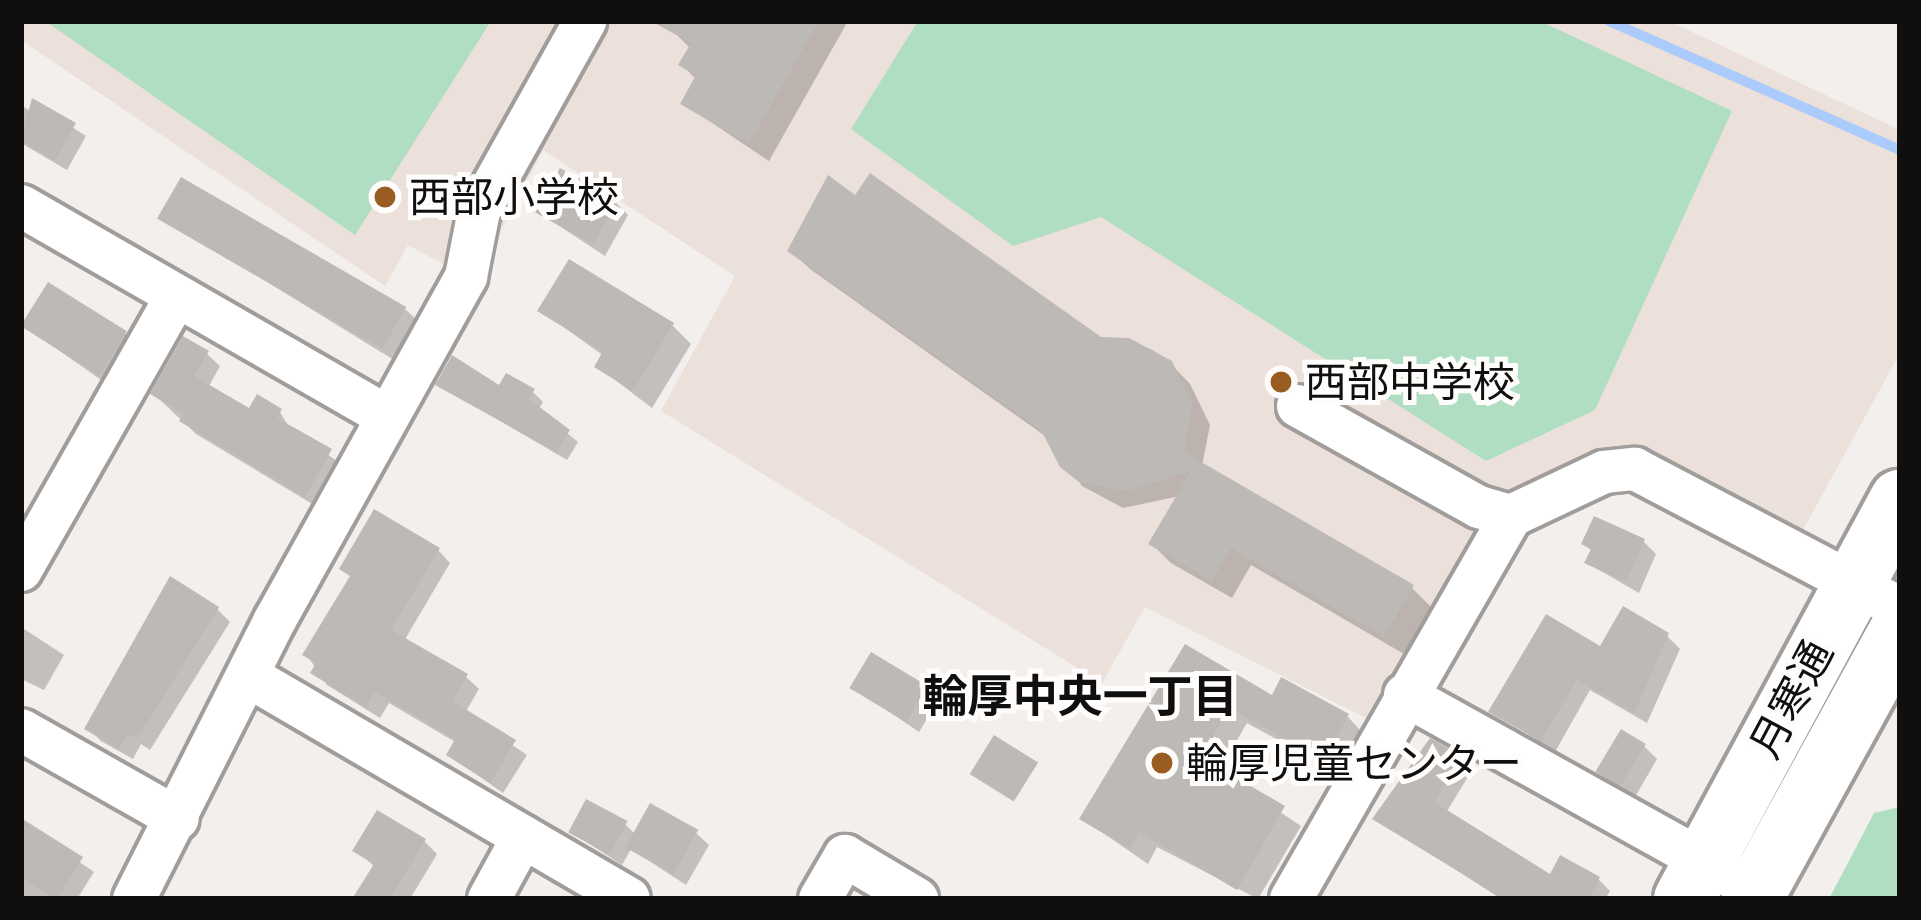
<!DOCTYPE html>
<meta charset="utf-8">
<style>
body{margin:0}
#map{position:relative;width:1921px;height:920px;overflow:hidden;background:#f3efed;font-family:"PT Sans Narrow","Noto Sans JP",sans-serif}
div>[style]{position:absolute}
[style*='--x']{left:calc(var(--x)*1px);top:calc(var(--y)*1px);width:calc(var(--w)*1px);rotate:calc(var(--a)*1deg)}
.built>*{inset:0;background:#ebe0da}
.green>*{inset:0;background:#b0dec3}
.shadow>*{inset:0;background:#0003}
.stream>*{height:10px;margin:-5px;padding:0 5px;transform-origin:5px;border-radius:5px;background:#abcbfd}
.building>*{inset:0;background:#bcb9b7;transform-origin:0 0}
.roads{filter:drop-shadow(3px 0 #a19d9b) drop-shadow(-3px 0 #a19d9b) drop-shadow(0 3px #a19d9b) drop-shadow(0 -3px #a19d9b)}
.minor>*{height:42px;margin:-21px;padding:0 21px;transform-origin:21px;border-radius:21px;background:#fff}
.highway>*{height:60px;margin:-30px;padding:0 30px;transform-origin:30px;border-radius:30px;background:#fff}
.dots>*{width:33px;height:33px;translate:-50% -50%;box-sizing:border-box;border:6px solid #fffdfc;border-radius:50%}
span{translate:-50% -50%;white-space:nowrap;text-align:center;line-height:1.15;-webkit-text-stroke:10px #fffdfc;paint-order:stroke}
.poi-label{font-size:42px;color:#100f0e}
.left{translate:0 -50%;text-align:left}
.street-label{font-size:42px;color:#100f0e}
.neighbourhood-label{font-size:45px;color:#100f0e;font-weight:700}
.frame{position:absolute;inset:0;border:24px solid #100f0e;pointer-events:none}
</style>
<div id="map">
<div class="built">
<i style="clip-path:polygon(21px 21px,1669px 21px,1900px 130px,1900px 353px,1780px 572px,1619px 489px,1511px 528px,1398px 734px,1145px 607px,1102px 683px,661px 411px,735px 276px,543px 150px,474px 281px,408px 245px,385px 286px,21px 40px)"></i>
</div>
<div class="green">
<i style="clip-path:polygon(45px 21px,491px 21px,355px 235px)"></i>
<i style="clip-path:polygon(918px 21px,1540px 21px,1732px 111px,1595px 410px,1486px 461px,1101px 217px,1013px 246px,851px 129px)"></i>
<i style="clip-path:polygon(1900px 807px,1900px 899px,1829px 899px,1874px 813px)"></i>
</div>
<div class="shadow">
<i style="clip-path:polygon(677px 21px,848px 21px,769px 161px,684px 104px,697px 80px,682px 65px,691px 49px,672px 30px)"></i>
<i style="clip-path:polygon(33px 102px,86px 136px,67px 170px,21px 143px,21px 105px,29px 110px)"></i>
<i style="clip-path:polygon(856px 199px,1100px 340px,1151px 349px,1170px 363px,1190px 384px,1210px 425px,1202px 466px,1412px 588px,1431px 607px,1404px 654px,1251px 565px,1232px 598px,1171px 563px,1152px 544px,1180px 496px,1123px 508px,1082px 486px,1048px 438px,810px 269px,790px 250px)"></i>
<i style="clip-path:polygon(616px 203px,628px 215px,605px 256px,538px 212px)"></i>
<i style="clip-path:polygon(161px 217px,405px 309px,417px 320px,394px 360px)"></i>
<i style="clip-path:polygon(541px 311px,672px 325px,691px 344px,652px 408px,598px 367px,604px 356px)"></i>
<i style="clip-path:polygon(24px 326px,125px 333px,138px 346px,114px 389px)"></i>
<i style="clip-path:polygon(207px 354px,220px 366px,208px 388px,250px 412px,280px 412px,290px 429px,343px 465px,319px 508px,196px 434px,154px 394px)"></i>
<i style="clip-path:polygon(439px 385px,533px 392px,543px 402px,538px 410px,578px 442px,567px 460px)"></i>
<i style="clip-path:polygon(1644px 542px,1656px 554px,1639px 593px,1587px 563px,1593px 552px,1584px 544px)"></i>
<i style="clip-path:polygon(438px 550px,450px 563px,404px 641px,466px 677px,479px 689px,465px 713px,527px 755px,503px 793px,449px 755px,457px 743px,389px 703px,380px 718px,327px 685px,306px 654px)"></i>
<i style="clip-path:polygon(217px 609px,230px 622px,150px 750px,141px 744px,133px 759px,101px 741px,88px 728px)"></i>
<i style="clip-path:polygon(21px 627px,64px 655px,44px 690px,21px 679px)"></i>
<i style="clip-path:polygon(1667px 636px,1680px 649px,1647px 723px,1590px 690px,1555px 752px,1492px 711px,1601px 650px)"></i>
<i style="clip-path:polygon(1186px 648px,1273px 699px,1347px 716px,1364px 734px,1342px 775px,1247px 723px,1219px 771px,1301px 826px,1258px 899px,1157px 847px,1148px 864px,1083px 819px)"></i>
<i style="clip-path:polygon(853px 687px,926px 688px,938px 701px,919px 732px)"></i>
<i style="clip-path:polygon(1644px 746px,1657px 759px,1635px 797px,1599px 771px)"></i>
<i style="clip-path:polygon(1460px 758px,1472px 770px,1446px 813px,1551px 878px,1598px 879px,1610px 891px,1605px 899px,1501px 899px,1376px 818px)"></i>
<i style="clip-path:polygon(21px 822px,94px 872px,77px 899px,21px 899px)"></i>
<i style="clip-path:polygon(625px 824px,635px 834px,696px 833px,709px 845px,686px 885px,631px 849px,622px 865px,571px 832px)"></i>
<i style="clip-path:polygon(424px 841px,437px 854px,410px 899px,355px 899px,375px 867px,356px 850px)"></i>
</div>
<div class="stream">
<i style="--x:1609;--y:21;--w:318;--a:23.9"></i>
</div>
<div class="building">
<i style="clip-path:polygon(651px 21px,819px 21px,749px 144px,680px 104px,696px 75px,678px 65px,691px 43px)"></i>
<i style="clip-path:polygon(32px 98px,76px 123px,55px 161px,21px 141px)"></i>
<i style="left:560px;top:168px;width:66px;height:51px;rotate:29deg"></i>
<i style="clip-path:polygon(870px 173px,1101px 337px,1129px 338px,1172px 361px,1192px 404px,1184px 452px,1414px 585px,1384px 637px,1231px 548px,1212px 581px,1148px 544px,1191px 471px,1126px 491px,1079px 482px,1060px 467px,1041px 430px,787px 251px,828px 175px,855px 195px)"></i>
<i style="left:181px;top:177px;width:260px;height:48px;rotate:30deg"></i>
<i style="clip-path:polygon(569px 259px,674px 323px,633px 391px,594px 367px,603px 351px,537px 311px)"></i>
<i style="left:48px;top:282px;width:93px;height:52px;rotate:32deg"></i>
<i style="clip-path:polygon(183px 336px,209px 351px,194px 376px,249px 408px,257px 394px,282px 409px,277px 418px,332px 449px,305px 497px,179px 421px,184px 414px,150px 394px)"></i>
<i style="clip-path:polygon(452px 355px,499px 385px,506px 373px,535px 389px,529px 399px,570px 430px,556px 452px,435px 385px)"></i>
<i style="clip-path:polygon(374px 509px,440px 548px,391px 630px,468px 674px,452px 701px,516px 740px,490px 783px,446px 755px,455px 739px,375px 692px,366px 707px,310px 673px,316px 663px,302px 655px,350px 576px,339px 569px)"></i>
<i style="clip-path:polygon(1594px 516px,1645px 539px,1626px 582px,1584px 563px,1591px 549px,1581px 544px)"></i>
<i style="clip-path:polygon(170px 576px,219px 607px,137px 739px,128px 734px,119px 749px,84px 729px)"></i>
<i style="clip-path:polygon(1623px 606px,1669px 633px,1634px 713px,1577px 680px,1541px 741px,1488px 712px,1546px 614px,1600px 646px)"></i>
<i style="clip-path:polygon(1185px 644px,1272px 695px,1281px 677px,1349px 714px,1324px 760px,1229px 708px,1201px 757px,1285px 806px,1237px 890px,1139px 832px,1130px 849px,1079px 819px)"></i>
<i style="left:871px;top:652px;width:66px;height:42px;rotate:31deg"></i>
<i style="left:1621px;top:729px;width:29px;height:50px;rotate:31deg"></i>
<i style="left:994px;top:735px;width:52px;height:46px;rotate:32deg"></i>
<i style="clip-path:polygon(1430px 738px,1462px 756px,1434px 802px,1550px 874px,1560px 855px,1600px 877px,1589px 899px,1504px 899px,1372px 819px)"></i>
<i style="left:586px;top:799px;width:47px;height:38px;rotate:28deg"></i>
<i style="left:650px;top:803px;width:55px;height:51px;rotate:29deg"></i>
<i style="clip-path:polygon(377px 810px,426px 839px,390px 899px,352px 899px,374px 864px,352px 851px)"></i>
<i style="clip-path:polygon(21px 818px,83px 857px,57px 899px,21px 878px)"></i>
</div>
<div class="roads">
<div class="minor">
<i style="--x:21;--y:206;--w:423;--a:29.9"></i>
<i style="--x:1298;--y:406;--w:207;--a:29.2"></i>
<i style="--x:1479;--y:507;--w:33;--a:16"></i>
<i style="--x:1511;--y:516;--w:103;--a:-25.3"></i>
<i style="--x:1604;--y:472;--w:31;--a:-6"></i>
<i style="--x:1635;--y:469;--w:299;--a:27.7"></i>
<i style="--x:21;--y:570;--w:314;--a:-60.4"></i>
<i style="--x:248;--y:676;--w:441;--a:30.3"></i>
<i style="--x:1405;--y:695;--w:371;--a:29.1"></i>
<i style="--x:21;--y:730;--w:180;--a:29.5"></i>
<i style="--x:134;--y:899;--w:313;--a:-63.2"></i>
<i style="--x:275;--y:620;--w:393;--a:-60.9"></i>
<i style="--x:466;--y:277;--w:67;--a:-78.9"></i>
<i style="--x:479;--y:211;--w:218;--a:-60.8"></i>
<i style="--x:489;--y:899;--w:71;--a:-61.3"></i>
<i style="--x:820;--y:899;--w:50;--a:-59.8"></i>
<i style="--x:845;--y:856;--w:84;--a:30.8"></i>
<i style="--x:1291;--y:899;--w:442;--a:-60.1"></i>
</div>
<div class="highway">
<i style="--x:1684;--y:899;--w:454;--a:-61.6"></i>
<i style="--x:1752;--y:899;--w:307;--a:-61.2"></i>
</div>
</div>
<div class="dots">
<i style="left:385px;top:197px;background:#9a5d21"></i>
<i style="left:1281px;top:382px;background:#9a5d21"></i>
<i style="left:1162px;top:763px;background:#9a5d21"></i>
</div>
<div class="poi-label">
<span class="left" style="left:409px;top:197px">西部小学校</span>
<span class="left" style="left:1305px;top:382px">西部中学校</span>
<span class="left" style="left:1186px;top:763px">輪厚児童センター</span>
</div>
<div class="street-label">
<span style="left:1791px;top:699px;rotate:-62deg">月寒通</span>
</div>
<div class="neighbourhood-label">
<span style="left:1080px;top:696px">輪厚中央一丁目</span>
</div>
<div class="frame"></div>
</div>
